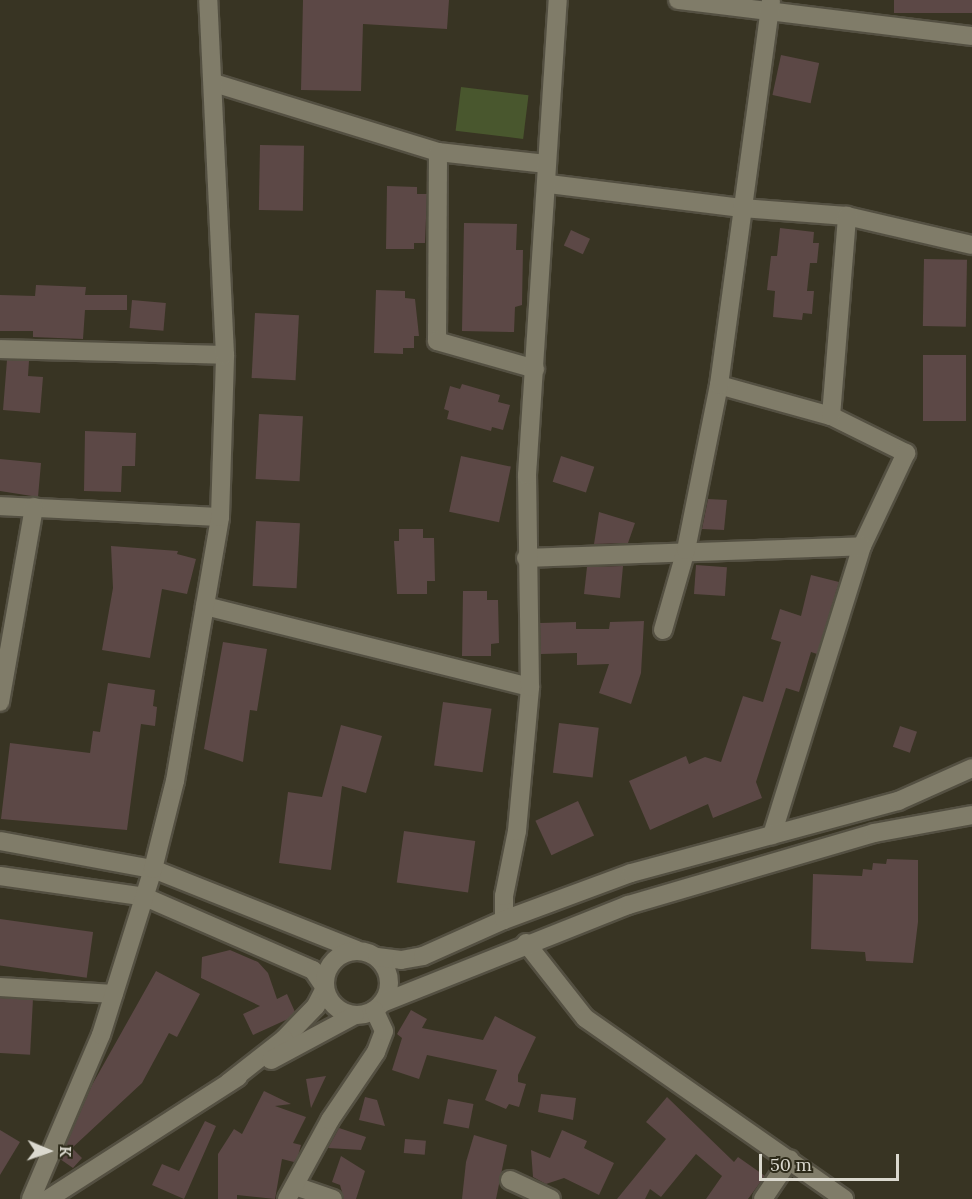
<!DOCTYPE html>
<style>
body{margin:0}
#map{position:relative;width:972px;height:1199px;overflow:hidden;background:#383423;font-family:Lora,serif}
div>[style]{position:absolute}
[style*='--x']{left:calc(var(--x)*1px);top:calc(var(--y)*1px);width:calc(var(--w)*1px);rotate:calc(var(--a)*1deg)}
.green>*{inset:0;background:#49572e;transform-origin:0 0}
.building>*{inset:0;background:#5c4846;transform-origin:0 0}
.roads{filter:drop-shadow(2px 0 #545042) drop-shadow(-2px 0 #545042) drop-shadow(0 2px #545042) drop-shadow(0 -2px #545042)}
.minor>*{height:18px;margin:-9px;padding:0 9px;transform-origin:9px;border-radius:9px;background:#807c69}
.minor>.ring{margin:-9px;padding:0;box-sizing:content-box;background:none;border:18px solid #807c69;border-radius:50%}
span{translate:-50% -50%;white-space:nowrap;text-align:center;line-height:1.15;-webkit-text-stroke:5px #2d2a19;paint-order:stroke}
.north{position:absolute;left:18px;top:1121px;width:60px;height:60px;-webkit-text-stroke:4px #2d2a19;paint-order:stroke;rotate:92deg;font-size:16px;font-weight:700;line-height:24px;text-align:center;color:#dbd9cf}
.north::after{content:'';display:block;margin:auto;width:21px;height:27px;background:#dbd9cf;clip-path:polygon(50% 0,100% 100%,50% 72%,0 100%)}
.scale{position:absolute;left:759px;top:1154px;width:140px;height:27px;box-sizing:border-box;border:3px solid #dbd9cf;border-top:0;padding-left:8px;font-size:18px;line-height:21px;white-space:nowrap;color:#dbd9cf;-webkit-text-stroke:4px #2d2a19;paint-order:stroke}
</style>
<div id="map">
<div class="green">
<i style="left:461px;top:87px;width:68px;height:44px;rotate:7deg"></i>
</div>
<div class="building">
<i style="clip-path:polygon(303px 0,449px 0,447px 29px,363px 24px,361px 91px,301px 90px)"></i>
<i style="left:894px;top:0;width:78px;height:13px"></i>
<i style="left:781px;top:55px;width:39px;height:41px;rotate:12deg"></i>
<i style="left:260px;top:145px;width:44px;height:65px;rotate:1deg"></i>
<i style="clip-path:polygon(387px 186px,417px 187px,417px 194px,427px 194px,425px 243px,414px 243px,414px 249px,386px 249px)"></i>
<i style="clip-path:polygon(464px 223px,517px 224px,516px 250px,523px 250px,522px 305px,515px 307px,514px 332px,462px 331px)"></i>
<i style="clip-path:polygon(780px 228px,814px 232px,813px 243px,819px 243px,817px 263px,810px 263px,807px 291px,814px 291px,812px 314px,803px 313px,802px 320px,773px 317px,775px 291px,767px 290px,771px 256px,777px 256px)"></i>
<i style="left:571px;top:230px;width:21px;height:17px;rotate:25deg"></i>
<i style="left:924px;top:259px;width:43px;height:67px;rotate:1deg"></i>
<i style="clip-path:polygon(36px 285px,86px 287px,85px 295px,127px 295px,127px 310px,85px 310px,83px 339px,33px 337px,33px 331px,0 331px,0 295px,35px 296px)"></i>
<i style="clip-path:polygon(376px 290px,405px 291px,405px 298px,415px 299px,419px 336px,414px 336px,414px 348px,403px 348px,403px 354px,374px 353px)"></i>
<i style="left:132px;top:300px;width:34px;height:28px;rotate:5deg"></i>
<i style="left:255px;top:313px;width:44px;height:65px;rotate:3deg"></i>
<i style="left:923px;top:355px;width:43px;height:66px"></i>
<i style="clip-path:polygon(7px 360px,29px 361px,28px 376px,43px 377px,40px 413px,3px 410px)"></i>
<i style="clip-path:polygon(462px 384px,500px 395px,498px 402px,510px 405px,503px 430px,492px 427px,491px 431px,447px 419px,449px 411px,444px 409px,450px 386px,460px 389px)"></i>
<i style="left:259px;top:414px;width:44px;height:65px;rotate:3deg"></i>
<i style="clip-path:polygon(85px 431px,136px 433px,135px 466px,122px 466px,121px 492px,84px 491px)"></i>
<i style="left:461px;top:456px;width:51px;height:57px;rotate:12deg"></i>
<i style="left:561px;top:456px;width:35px;height:27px;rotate:18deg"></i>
<i style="clip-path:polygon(0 459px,41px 463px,38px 497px,0 491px)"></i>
<i style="clip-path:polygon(708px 499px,727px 500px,724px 530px,702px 529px)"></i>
<i style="clip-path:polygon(599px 512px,635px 523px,628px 543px,594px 544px)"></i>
<i style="left:256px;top:521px;width:44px;height:65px;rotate:3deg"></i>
<i style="clip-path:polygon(399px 529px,423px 529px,423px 538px,434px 538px,435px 581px,427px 581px,427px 594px,397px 594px,394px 541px,399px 541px)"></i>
<i style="clip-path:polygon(111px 546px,178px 551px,177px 554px,196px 559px,187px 594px,162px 589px,150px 658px,102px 650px,113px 588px)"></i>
<i style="left:696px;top:565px;width:31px;height:29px;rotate:4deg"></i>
<i style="clip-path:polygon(623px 566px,620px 598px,584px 594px,587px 567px)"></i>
<i style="clip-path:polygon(811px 575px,839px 582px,817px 654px,811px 652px,799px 692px,786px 688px,756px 782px,762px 798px,713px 818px,708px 804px,650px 830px,629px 781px,686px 756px,689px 764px,705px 757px,721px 762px,743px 696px,763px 702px,781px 642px,771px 639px,780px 609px,801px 616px)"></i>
<i style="clip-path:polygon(463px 591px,487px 591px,487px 600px,498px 600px,499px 643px,491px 644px,491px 656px,462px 656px)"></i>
<i style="clip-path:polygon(644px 621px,641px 673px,631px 704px,599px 693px,609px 664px,577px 665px,577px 653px,541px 654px,540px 623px,576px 622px,576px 629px,609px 629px,610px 622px)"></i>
<i style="clip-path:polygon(223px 642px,267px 649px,257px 711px,250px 710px,243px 762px,204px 749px)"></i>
<i style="clip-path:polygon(108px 683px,155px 690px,153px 706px,157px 707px,155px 726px,141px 724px,127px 830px,1px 819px,10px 743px,90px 753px,93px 731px,100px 732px)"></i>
<i style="left:443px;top:702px;width:49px;height:64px;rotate:8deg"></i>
<i style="left:559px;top:723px;width:40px;height:50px;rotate:7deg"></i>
<i style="clip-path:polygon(341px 725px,382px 736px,366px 793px,342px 786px,331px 870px,279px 863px,288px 792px,322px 797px)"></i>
<i style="left:900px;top:726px;width:18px;height:22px;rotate:19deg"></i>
<i style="left:578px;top:801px;width:38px;height:47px;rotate:65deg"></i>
<i style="left:404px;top:831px;width:72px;height:52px;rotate:8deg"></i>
<i style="clip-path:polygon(887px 859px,918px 860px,918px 922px,913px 963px,866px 961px,865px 952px,811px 949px,813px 874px,862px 876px,863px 869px,872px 870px,873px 863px,886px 864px)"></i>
<i style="left:0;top:919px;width:94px;height:46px;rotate:8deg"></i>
<i style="clip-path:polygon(230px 950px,258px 962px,268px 973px,277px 999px,287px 994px,295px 1012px,288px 1019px,253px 1035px,243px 1014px,260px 1006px,201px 978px,202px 957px)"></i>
<i style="clip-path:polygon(156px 971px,200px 994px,177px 1037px,169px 1033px,142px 1083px,72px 1148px,82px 1158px,73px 1168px,60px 1159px,92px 1085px)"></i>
<i style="left:0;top:998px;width:33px;height:55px;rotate:3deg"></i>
<i style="clip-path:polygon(411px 1010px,427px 1019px,422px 1028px,483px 1040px,495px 1016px,536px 1037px,518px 1075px,518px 1082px,526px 1084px,519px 1107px,509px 1104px,506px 1109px,485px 1100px,497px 1070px,427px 1055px,419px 1079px,392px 1070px,402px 1038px,397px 1034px)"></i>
<i style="clip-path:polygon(326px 1076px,311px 1108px,306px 1079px)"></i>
<i style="clip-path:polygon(264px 1091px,291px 1104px,275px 1106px,306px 1117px,293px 1143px,301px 1145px,298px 1156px,294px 1162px,282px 1159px,275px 1199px,237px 1195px,237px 1199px,218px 1199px,218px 1154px,234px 1129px,242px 1134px)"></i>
<i style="clip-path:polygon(541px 1094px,576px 1098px,573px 1120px,538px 1112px)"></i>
<i style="clip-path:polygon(365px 1097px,377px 1100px,385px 1126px,359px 1120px)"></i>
<i style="clip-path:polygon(667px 1097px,734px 1162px,738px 1157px,765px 1176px,748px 1199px,706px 1199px,722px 1176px,696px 1154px,661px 1197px,650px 1189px,645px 1199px,617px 1199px,666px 1139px,646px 1122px)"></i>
<i style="left:448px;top:1099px;width:26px;height:25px;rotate:11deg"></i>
<i style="clip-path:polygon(205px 1121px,216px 1126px,184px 1199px,152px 1185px,162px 1164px,179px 1171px)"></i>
<i style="clip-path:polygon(339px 1128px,366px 1137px,361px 1150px,328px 1148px)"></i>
<i style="clip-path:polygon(0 1130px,20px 1142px,0 1175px)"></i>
<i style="clip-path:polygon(562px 1130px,587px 1141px,584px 1148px,614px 1163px,599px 1195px,564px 1178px,546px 1184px,533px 1177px,531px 1150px,550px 1158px)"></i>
<i style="clip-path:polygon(474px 1135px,507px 1145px,496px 1199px,462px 1199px,466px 1162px)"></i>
<i style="left:405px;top:1139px;width:21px;height:14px;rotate:5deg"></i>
<i style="clip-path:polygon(341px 1156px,365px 1171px,356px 1199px,344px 1199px,340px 1185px,332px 1182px)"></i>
</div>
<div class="roads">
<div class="minor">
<i style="--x:678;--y:0;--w:296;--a:7"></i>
<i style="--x:214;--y:83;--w:234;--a:17.1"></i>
<i style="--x:438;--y:152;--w:109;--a:6.3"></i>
<i style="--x:438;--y:152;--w:189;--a:90.3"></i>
<i style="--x:437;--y:341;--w:102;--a:15.9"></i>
<i style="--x:549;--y:184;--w:194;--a:7.1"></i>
<i style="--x:742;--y:208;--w:105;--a:4.4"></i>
<i style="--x:847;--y:216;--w:128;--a:13.1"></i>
<i style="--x:0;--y:349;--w:225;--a:1.5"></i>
<i style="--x:719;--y:385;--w:116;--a:15.5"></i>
<i style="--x:831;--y:416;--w:84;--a:26.3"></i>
<i style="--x:906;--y:453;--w:103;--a:115.3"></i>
<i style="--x:862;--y:546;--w:303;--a:107.3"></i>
<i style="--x:831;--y:416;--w:201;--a:-85.4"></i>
<i style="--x:0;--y:506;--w:220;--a:2.9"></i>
<i style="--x:526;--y:558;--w:336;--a:-2"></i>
<i style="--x:205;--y:606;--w:335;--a:14"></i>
<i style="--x:663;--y:630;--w:83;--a:-74"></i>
<i style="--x:686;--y:550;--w:168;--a:-78.7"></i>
<i style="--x:719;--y:385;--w:388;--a:-82.3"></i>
<i style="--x:0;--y:702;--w:198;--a:-80.1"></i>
<i style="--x:0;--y:841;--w:156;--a:10.4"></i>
<i style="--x:153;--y:869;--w:219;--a:21.7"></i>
<i style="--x:0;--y:876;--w:147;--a:8.2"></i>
<i style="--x:145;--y:897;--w:183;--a:23.5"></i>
<i style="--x:313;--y:970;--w:22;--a:56"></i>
<i style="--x:325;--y:988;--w:20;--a:117"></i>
<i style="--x:316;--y:1006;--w:46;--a:134.1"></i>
<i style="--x:284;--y:1039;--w:71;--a:141.8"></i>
<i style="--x:504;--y:920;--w:24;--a:-90"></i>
<i style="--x:504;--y:896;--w:66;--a:-78.7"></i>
<i style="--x:517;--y:831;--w:145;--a:-84.8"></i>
<i style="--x:530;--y:687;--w:212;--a:-90.8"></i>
<i style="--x:527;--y:475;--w:476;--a:-86.3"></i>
<i style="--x:526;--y:943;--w:95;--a:51.8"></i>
<i style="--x:585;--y:1018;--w:316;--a:34.9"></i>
<i class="ring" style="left:325px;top:951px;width:46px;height:46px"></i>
<i style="--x:377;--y:957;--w:24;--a:7"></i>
<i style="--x:401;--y:960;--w:22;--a:-10"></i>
<i style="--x:423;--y:956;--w:89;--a:-24"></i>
<i style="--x:504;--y:920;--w:135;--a:-20.3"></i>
<i style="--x:631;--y:873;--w:277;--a:-15.1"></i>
<i style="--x:898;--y:801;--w:81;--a:-24"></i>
<i style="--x:0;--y:987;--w:114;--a:3.5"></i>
<i style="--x:382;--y:1003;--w:265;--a:-21.7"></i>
<i style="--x:628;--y:905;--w:256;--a:-16.3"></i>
<i style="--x:874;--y:833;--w:100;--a:-10.4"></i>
<i style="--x:271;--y:1060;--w:95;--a:-28.2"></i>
<i style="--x:510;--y:1180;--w:45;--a:24.9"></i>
<i style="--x:295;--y:1186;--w:40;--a:18.9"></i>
<i style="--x:31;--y:1199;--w:178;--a:-66.9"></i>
<i style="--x:101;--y:1035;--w:174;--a:-72.6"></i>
<i style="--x:153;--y:869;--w:91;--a:-76"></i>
<i style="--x:175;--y:781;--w:268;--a:-80.3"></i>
<i style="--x:220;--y:517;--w:162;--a:-88.2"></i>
<i style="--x:225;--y:355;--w:355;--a:-92.7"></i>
<i style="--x:48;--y:1199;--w:226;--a:-32.7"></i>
<i style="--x:287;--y:1199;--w:90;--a:-61.4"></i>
<i style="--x:330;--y:1120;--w:82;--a:-55.9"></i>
<i style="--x:376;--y:1052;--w:22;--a:-69"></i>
<i style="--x:384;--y:1031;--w:23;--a:-115"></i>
<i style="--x:763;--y:1199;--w:48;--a:-56"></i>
</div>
</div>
<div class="north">K</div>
<div class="scale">50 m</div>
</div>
